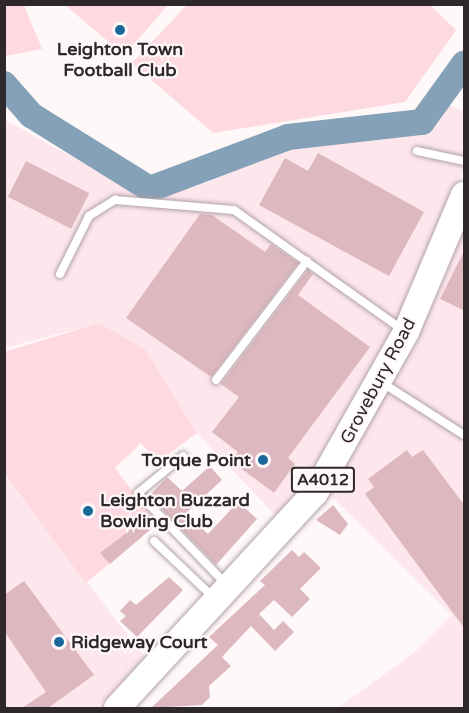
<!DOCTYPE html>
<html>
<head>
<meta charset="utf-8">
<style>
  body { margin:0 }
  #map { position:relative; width:469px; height:713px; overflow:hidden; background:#fff8f9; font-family:"Varela Round",sans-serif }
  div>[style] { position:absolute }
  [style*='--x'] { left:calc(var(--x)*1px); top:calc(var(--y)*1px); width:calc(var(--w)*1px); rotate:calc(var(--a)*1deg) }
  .built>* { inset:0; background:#fde7ec }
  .green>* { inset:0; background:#ffd9e1 }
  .river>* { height:26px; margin:-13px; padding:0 13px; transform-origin:13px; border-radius:13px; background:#84a1b7 }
  .building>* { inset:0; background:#deb8c1; transform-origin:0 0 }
  .roads { filter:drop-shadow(0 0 2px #b2a2a5) drop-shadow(0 0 2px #b2a2a5) }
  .service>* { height:8px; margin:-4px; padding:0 4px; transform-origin:4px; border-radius:4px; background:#fff }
  .primary>* { height:26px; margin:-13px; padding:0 13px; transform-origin:13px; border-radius:13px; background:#fff }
  .dots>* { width:16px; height:16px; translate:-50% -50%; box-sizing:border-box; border:3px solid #fff8f9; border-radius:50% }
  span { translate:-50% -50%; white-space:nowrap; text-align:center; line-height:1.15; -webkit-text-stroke:4.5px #fff8f9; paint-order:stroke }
  .shield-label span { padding:2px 4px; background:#fff8f9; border:2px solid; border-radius:4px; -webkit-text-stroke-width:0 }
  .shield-label { font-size:16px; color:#2f282a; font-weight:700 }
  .poi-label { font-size:18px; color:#2f282a; font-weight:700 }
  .right { translate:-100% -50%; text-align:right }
  .left { translate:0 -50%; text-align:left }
  .street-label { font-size:18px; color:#2f282a }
  .frame { position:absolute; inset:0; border:6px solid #2f282a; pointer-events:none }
</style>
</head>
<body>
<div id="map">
  <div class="built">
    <i style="clip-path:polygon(449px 105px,464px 112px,464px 168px,403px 322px,351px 422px,281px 521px,197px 433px,145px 349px,99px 323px,5px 348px,5px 120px,120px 183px,150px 191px,181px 191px,208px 182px,264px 144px,294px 139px,364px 142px,398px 135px)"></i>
    <i style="clip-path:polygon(464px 201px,464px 708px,338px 708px,416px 651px,452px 615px,327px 492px)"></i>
    <i style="clip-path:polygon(4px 475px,145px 657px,97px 708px,5px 708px)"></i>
  </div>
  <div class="green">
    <i style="clip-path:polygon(5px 4px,24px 5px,42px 49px,5px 56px)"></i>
    <i style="clip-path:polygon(65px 5px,168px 5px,124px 55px)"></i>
    <i style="clip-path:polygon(187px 5px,430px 5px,456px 30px,405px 102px,213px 133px,132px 63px)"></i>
    <i style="clip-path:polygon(99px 323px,145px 349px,197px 433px,158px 462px,141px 443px,115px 468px,157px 524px,86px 583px,5px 475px,4px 352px)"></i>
  </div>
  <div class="river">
    <i style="--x:4;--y:84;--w:41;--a:48.9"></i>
    <i style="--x:31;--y:115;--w:140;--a:31.9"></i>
    <i style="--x:150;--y:189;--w:147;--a:-20.6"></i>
    <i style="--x:288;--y:137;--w:135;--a:-6.4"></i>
    <i style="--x:422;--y:122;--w:72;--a:-54.1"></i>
  </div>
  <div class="building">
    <i style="clip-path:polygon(318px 153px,424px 212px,389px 276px,259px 205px,285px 158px,308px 171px)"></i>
    <i style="left:26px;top:161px;width:71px;height:40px;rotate:27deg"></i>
    <i style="clip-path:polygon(200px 214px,212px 215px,265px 252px,271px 244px,298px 263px,211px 377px,126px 318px)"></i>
    <i style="clip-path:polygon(465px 249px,465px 311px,440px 299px)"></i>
    <i style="clip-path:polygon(308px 270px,313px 274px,298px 295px,370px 347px,288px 458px,295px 464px,274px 493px,231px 461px,238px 452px,212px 432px,239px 397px,221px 384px)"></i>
    <i style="clip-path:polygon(407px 450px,412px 457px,423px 450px,465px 506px,465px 629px,365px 494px,374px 487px,368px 479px)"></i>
    <i style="clip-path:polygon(210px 466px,222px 480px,186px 513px,208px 534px,238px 502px,257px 519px,216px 565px,149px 496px,167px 477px,182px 491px)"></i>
    <i style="clip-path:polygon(333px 505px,348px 524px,340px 535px,316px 520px)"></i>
    <i style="clip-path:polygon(150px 515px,158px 523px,110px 564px,100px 553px)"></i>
    <i style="clip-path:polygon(292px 550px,299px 557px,304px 552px,321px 568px,300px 589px,310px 599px,292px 617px,274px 600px,259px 614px,274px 630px,283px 621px,294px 632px,275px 651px,251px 626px,222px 657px,231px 666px,209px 686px,210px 697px,202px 705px,151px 708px,218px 645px,209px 637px,265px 585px,260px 581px)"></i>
    <i style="clip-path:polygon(169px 577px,183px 590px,137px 637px,120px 621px,126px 616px,120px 611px,130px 600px,136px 605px)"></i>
    <i style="clip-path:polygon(24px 581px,94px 675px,48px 708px,22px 708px,46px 692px,4px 631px,4px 595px)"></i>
  </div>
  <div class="roads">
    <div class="service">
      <i style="--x:417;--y:151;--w:48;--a:12"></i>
      <i style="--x:60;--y:274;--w:65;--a:-63.4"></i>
      <i style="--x:89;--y:216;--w:31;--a:-32"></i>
      <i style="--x:115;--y:200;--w:119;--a:4.8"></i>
      <i style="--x:234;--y:210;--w:207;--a:35.4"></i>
      <i style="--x:216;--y:380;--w:150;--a:-52.6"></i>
      <i style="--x:381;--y:382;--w:98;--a:32.6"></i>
      <i style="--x:183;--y:456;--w:58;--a:140.6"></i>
      <i style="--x:138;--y:493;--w:127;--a:46"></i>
      <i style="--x:154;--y:541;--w:83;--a:43.5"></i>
    </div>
    <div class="primary">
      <i style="--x:117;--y:708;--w:292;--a:-47.4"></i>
      <i style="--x:315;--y:493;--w:185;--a:-60.5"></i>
      <i style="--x:406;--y:332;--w:149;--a:-67.1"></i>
    </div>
  </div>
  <div class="dots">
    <i style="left:120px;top:30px;background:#18699a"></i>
    <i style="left:263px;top:460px;background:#18699a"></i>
    <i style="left:88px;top:511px;background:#18699a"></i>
    <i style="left:59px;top:642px;background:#18699a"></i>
  </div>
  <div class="shield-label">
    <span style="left:323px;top:480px">A4012</span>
  </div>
  <div class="poi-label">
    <span style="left:120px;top:60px">Leighton Town<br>Football Club</span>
    <span class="right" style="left:251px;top:460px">Torque Point</span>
    <span class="left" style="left:100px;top:511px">Leighton Buzzard<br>Bowling Club</span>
    <span class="left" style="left:71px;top:642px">Ridgeway Court</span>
  </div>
  <div class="street-label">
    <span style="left:378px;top:381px;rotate:-62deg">Grovebury Road</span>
  </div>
  <div class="frame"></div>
</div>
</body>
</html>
